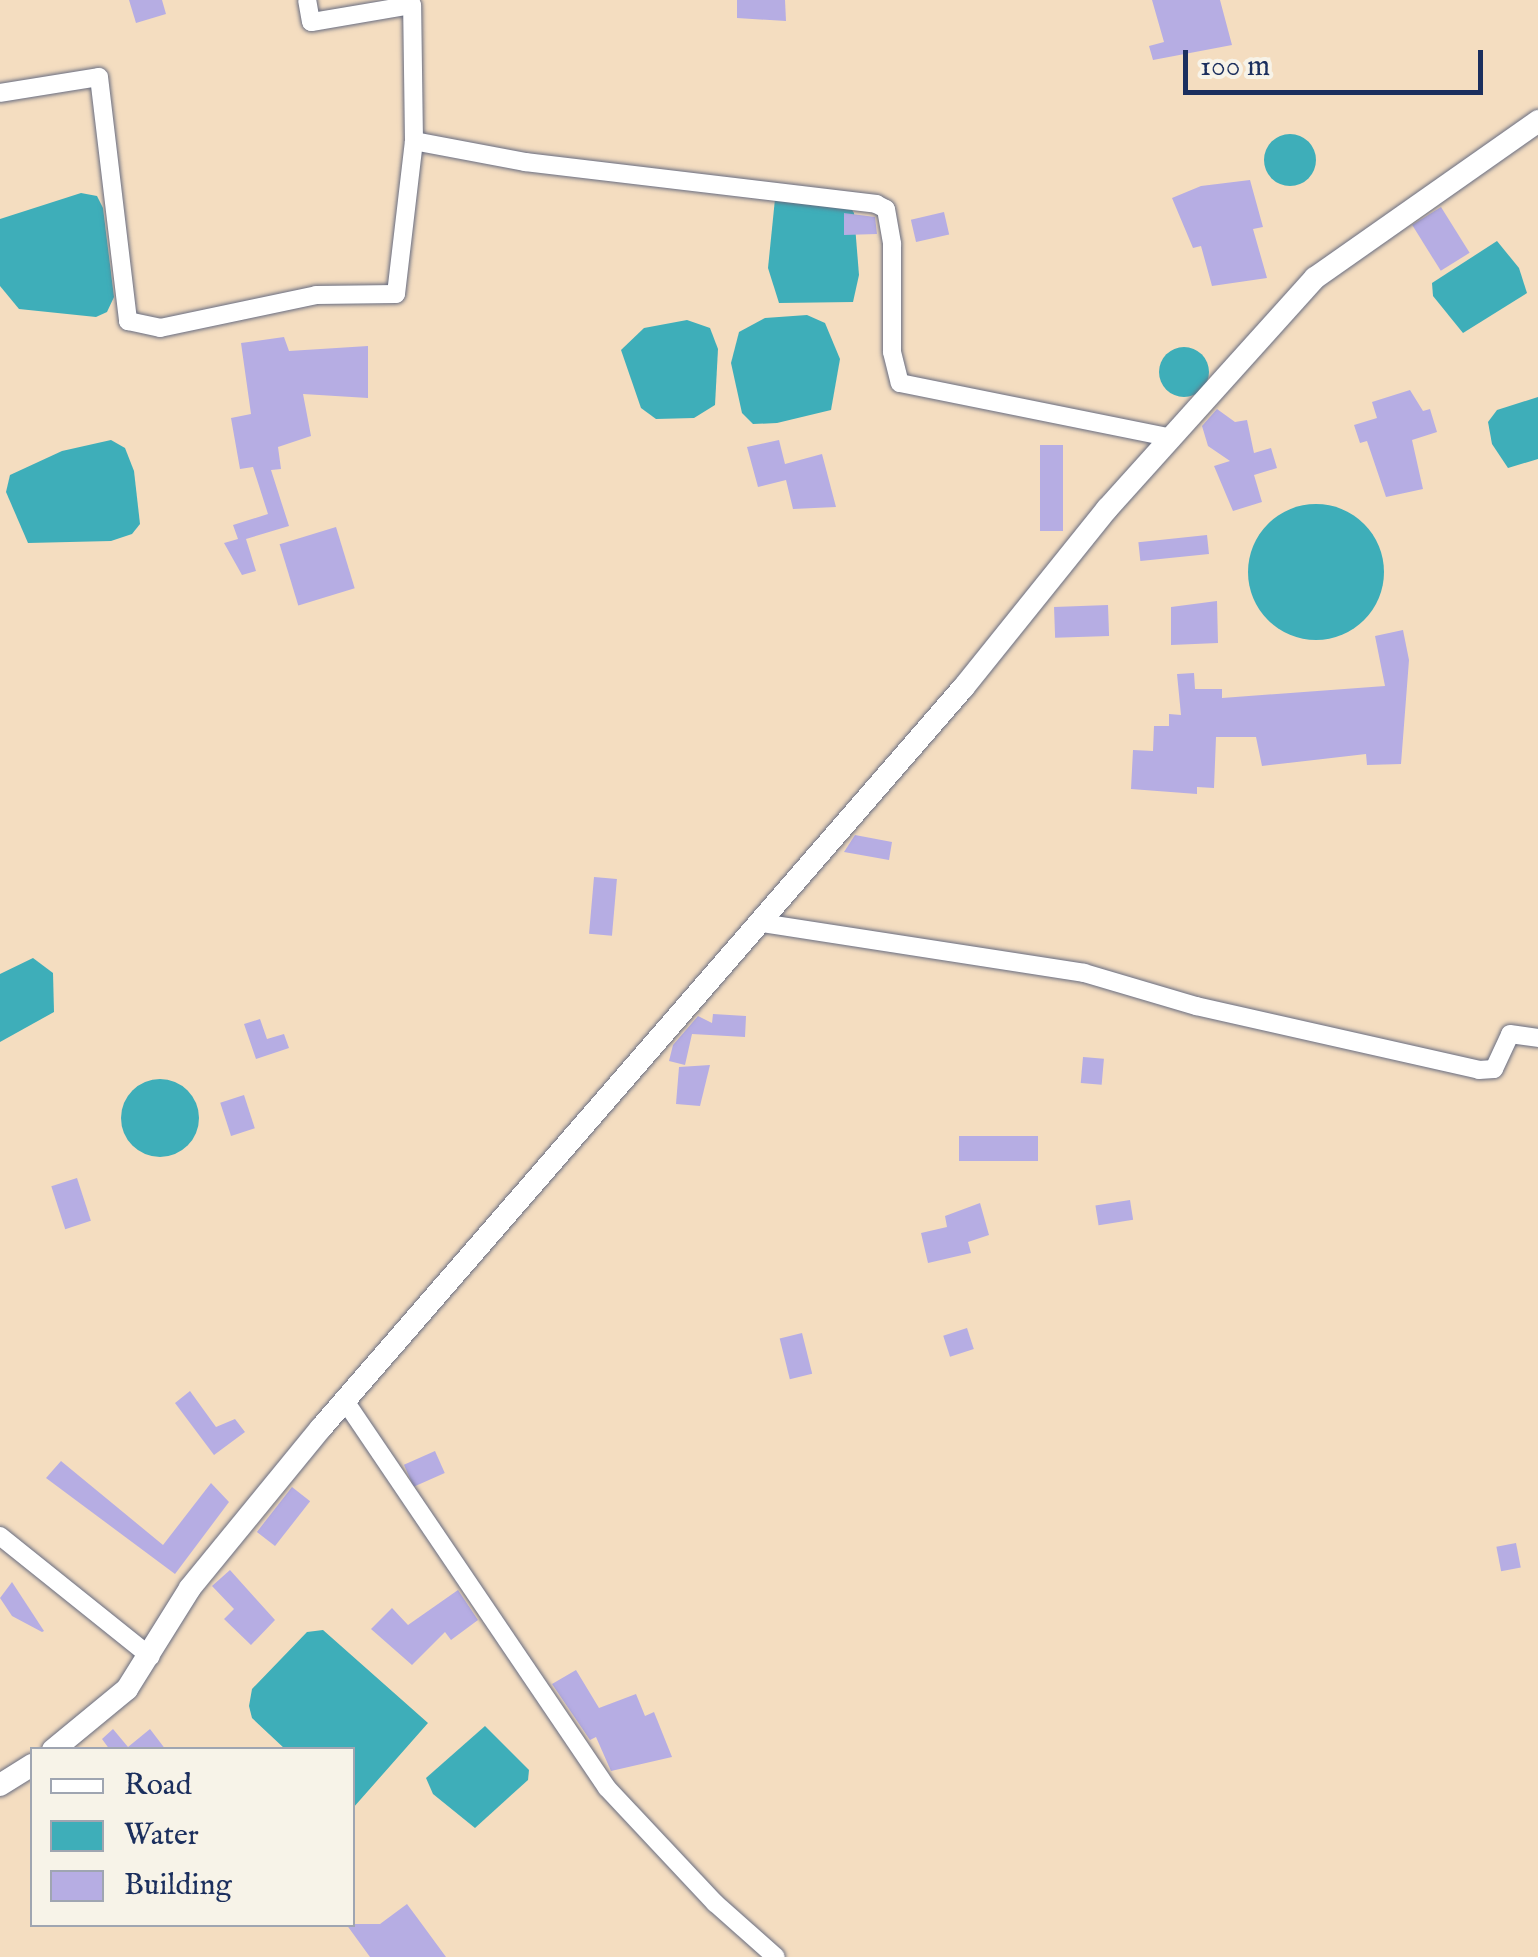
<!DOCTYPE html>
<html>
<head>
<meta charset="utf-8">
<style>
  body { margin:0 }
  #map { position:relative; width:1538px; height:1957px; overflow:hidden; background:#f4ddc0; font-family:"IM FELL English",serif }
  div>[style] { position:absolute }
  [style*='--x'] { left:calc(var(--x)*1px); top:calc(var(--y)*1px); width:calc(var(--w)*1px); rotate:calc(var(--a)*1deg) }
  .water>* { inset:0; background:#3eaeb9 }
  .round { border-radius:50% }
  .building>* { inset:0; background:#b6ade3; transform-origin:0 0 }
  .roads { filter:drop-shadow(0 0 2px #676c80) drop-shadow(0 0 2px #676c80) }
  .minor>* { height:18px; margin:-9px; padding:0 9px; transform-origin:9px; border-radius:9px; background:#fff }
  .tertiary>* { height:22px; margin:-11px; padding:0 11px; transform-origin:11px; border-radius:11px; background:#fff }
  span { translate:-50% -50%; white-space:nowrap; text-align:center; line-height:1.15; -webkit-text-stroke:10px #f7f3e8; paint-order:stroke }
  .legend { position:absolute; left:30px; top:1747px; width:325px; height:180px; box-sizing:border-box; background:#f7f3e8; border:2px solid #9fa5b1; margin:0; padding:12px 18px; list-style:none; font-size:30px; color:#1b2f5e }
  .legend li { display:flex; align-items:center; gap:20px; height:50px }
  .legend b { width:50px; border:2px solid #9fa5b1 }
  .scale { position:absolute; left:1183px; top:50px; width:300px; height:45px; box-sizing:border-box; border:5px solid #1b2f5e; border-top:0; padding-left:12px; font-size:30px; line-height:35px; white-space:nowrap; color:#1b2f5e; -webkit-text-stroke:8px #f7f3e8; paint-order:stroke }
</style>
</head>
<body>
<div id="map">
  <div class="water">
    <i class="round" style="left:1264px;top:134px;width:52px;height:52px"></i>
    <i style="clip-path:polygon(81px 193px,97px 196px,103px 208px,114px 297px,107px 312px,96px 317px,19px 309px,0 286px,0 219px)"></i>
    <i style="clip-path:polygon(775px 199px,850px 207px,854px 213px,859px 275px,853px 302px,779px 303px,768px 268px)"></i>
    <i style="clip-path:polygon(1497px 241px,1519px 268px,1527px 293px,1463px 333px,1433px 296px,1432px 283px)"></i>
    <i style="clip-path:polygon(765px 318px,807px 315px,825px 323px,840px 359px,831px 410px,777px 423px,753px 424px,742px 413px,731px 363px,739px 332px)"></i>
    <i style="clip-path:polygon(687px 320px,710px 328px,718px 349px,715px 405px,694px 418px,656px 419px,641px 408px,621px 350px,644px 328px)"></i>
    <i class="round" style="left:1159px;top:347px;width:50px;height:50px"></i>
    <i style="clip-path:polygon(1538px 397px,1538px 459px,1508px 468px,1492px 444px,1488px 422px,1497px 410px)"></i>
    <i style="clip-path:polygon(111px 440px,125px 448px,134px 471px,140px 524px,132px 534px,111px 541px,28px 543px,6px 492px,10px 475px,62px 451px)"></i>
    <i class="round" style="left:1248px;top:504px;width:136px;height:136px"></i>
    <i style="clip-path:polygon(33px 958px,53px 973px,54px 1012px,0 1042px,0 974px)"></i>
    <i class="round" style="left:121px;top:1079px;width:78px;height:78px"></i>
    <i style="clip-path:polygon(323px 1630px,428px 1723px,353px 1808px,352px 1750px,285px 1749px,252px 1718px,249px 1706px,252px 1689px,307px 1632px)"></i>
    <i style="clip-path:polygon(485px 1726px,529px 1770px,528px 1780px,475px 1828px,433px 1794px,426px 1778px)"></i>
  </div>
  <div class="building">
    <i style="clip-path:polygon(129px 0,162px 0,166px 14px,136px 23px)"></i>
    <i style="clip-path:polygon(737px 0,785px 0,786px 21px,737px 18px)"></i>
    <i style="clip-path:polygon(1152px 0,1220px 0,1232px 45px,1153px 60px,1149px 46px,1164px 42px)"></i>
    <i style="clip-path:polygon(1250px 180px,1263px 227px,1253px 229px,1267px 278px,1212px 286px,1201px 246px,1193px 248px,1172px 198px,1201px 186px)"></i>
    <i style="left:1441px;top:207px;width:54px;height:34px;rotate:58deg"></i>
    <i style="left:944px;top:212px;width:23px;height:34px;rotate:77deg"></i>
    <i style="clip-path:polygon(844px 213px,875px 217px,877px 234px,844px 235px)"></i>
    <i style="clip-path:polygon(284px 337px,289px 351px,368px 346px,368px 398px,303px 394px,311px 436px,278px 447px,281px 469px,271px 470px,289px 526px,246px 539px,256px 571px,242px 575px,224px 543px,238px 539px,233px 525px,268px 514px,253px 467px,240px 469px,231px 418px,251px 414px,241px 343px)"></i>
    <i style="clip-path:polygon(1410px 390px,1423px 411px,1430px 409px,1437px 432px,1412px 440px,1423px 489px,1386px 497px,1367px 441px,1360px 443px,1354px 425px,1377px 418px,1372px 402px)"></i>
    <i style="clip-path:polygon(1217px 409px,1235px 422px,1247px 420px,1254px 453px,1271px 448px,1277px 468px,1254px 475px,1262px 502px,1233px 511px,1214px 466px,1230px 461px,1208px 446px,1202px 426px)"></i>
    <i style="clip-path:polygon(779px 440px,785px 464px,822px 454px,836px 507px,793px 509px,786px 480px,758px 487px,747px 447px)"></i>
    <i style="left:1040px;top:445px;width:23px;height:86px"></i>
    <i style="left:336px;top:527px;width:64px;height:59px;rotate:73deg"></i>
    <i style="left:1207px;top:535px;width:19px;height:69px;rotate:84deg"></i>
    <i style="clip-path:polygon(1217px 601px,1218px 643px,1171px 645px,1171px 607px)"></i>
    <i style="left:1108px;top:605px;width:31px;height:54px;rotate:88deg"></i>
    <i style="clip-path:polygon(1403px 630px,1409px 660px,1401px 764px,1367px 765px,1366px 754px,1262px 766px,1256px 737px,1216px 737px,1214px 788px,1197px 787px,1197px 794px,1131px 789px,1133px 750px,1153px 751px,1154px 726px,1169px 726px,1169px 714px,1181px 715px,1177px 674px,1194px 673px,1195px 689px,1222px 689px,1222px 698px,1385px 686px,1375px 636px)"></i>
    <i style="clip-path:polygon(855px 835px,892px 842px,889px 860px,844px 852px)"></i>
    <i style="left:594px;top:877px;width:23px;height:57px;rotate:5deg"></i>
    <i style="clip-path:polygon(713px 1014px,746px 1016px,745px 1037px,692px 1034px,685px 1065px,669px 1061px,673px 1045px,698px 1016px,712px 1023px)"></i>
    <i style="clip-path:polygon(260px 1019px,267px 1039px,284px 1034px,289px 1048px,256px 1059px,244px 1024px)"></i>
    <i style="left:1083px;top:1057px;width:21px;height:26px;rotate:5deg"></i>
    <i style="clip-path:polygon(710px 1065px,700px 1106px,676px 1104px,679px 1067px)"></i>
    <i style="left:244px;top:1095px;width:35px;height:25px;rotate:72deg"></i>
    <i style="left:959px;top:1136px;width:79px;height:25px"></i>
    <i style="left:77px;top:1178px;width:45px;height:27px;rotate:72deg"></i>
    <i style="left:1130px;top:1200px;width:20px;height:35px;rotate:81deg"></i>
    <i style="clip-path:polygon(980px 1203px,989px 1235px,968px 1242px,971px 1253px,928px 1263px,921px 1233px,947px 1227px,945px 1216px)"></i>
    <i style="left:967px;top:1328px;width:22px;height:25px;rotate:72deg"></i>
    <i style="left:802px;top:1333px;width:42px;height:23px;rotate:76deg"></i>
    <i style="clip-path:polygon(190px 1391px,216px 1427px,235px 1419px,245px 1432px,214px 1455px,175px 1403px)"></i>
    <i style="left:435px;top:1451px;width:24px;height:34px;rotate:66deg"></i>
    <i style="clip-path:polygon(61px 1461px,163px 1545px,211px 1483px,229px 1502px,175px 1574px,46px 1478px)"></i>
    <i style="left:292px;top:1487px;width:23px;height:57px;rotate:38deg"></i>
    <i style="left:1516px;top:1543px;width:25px;height:20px;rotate:79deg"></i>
    <i style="clip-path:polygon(230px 1570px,275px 1620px,251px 1645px,224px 1619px,234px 1609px,212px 1586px)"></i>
    <i style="clip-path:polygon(12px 1582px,44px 1631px,42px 1632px,12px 1616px,0 1598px)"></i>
    <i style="clip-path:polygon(458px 1590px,478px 1620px,451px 1640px,445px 1632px,412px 1665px,371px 1629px,392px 1608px,408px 1625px)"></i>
    <i style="clip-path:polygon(576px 1670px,599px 1708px,636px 1694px,645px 1716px,654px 1712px,672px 1757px,611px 1771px,596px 1737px,590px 1740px,552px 1684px)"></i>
    <i style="clip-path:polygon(113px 1729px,128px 1747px,150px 1729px,166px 1750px,110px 1750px,102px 1739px)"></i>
    <i style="clip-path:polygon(407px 1904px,424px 1927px,446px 1957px,370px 1957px,346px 1924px,380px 1924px)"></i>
  </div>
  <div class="roads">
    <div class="minor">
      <i style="--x:0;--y:93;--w:100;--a:-9.2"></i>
      <i style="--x:99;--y:77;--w:246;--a:83.2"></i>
      <i style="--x:128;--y:321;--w:33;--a:12"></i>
      <i style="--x:160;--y:328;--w:159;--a:-11.9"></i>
      <i style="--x:316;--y:295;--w:80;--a:-0.7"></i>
      <i style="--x:396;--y:294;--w:154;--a:-83.3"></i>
      <i style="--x:414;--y:141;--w:136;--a:-90.8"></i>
      <i style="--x:412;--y:5;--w:102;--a:170.4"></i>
      <i style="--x:311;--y:22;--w:22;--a:-100"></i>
      <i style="--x:414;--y:141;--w:113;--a:10.7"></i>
      <i style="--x:525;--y:162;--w:354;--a:6.8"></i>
      <i style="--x:876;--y:204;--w:11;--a:27"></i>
      <i style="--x:886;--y:209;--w:36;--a:80"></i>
      <i style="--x:892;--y:244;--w:108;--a:90"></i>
      <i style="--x:892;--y:352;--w:32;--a:76"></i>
      <i style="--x:900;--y:383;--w:278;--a:11.4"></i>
      <i style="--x:762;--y:923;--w:326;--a:8.8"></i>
      <i style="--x:1084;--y:973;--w:117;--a:16.4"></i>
      <i style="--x:1196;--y:1006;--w:290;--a:12.7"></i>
      <i style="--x:1479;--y:1070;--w:15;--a:-4"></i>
      <i style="--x:1494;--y:1069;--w:38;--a:-65"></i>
      <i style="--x:1510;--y:1034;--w:28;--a:8"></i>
      <i style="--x:345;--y:1401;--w:467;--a:55.9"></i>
      <i style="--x:607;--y:1788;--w:158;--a:46.8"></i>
      <i style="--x:715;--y:1903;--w:81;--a:41.5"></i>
      <i style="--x:0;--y:1536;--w:193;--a:38.7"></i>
    </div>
    <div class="tertiary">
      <i style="--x:53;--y:1750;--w:96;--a:-39.5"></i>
      <i style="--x:127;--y:1689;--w:119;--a:-58"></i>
      <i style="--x:190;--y:1588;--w:207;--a:-50.7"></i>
      <i style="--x:321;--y:1428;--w:980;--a:-49.06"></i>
      <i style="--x:963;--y:688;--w:230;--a:-51.2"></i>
      <i style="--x:1107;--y:509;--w:311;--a:-48"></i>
      <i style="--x:1315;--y:278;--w:273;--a:-35.1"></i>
      <i style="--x:0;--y:1785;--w:38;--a:-32"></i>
    </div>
  </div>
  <ul class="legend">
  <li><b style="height:12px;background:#fff"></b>Road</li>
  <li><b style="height:28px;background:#3eaeb9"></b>Water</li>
  <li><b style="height:28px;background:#b6ade3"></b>Building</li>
  </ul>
  <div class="scale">100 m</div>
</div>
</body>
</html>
